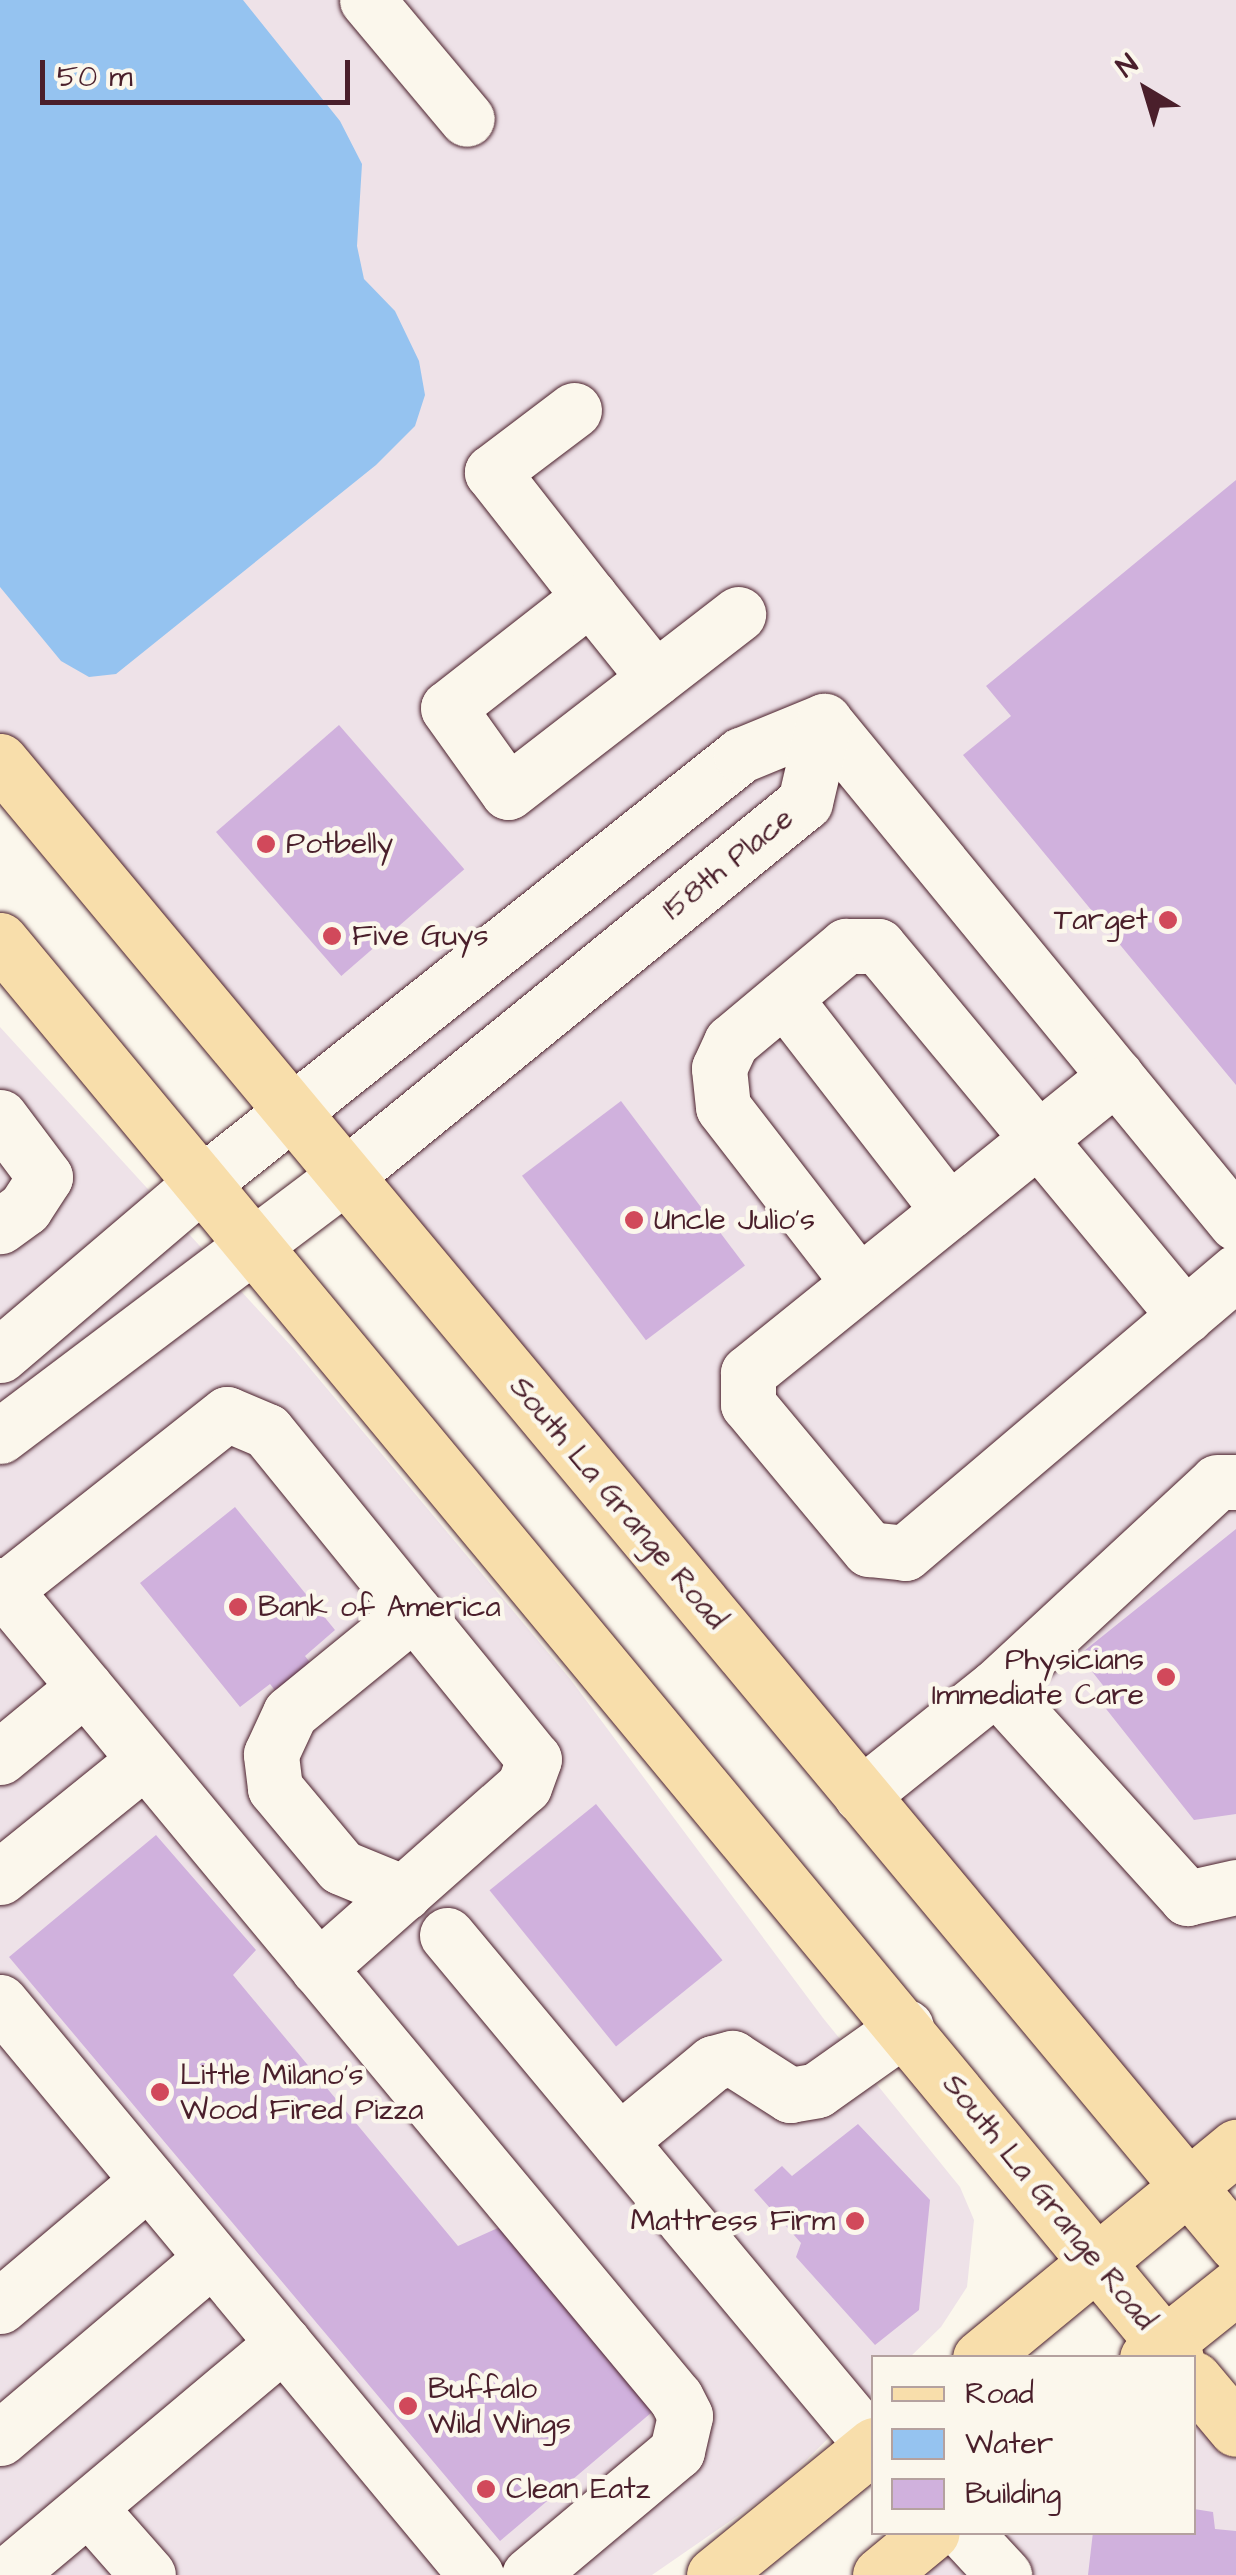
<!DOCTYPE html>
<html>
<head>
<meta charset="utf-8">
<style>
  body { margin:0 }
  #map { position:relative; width:1236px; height:2575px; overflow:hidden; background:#fbf7ec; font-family:"Architects Daughter",sans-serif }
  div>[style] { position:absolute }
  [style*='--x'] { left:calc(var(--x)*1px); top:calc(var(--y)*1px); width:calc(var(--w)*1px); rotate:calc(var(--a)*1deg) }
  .built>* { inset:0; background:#eee2e8 }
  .water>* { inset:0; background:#95c3f0 }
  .building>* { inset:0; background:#d0b1dd; transform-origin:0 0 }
  .roads { filter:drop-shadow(0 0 2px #4a1f2b) drop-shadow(0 0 2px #4a1f2b) }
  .minor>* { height:55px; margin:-27.5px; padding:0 27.5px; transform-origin:27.5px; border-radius:27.5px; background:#fbf7ec }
  .major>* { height:55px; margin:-27.5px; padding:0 27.5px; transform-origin:27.5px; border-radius:27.5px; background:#f8deab }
  .highway>* { height:55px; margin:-27.5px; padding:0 27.5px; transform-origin:27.5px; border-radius:27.5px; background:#f8deab }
  .dots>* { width:28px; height:28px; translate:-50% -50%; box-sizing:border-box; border:5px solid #fbf7ec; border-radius:50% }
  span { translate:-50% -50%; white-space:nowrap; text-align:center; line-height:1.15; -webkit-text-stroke:9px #fbf7ec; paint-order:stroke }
  .poi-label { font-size:30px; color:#4a1f2b }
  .left { translate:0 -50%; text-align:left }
  .right { translate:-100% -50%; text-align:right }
  .street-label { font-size:30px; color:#4a1f2b }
  .legend { position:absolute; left:871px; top:2355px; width:325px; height:180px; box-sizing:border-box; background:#fbf7ec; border:2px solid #b4a19f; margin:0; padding:12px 18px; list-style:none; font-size:30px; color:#4a1f2b }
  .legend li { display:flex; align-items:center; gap:20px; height:50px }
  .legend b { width:50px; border:2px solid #b4a19f }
  .north { position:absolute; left:1096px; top:40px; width:100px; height:100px; -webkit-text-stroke:8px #fbf7ec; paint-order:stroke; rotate:322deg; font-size:28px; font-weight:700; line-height:40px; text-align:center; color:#4a1f2b }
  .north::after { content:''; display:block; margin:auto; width:35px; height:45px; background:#4a1f2b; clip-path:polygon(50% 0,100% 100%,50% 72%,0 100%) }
  .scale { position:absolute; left:40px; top:60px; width:310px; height:45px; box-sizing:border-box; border:5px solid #4a1f2b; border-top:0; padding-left:12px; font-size:30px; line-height:35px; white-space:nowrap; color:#4a1f2b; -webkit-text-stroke:8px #fbf7ec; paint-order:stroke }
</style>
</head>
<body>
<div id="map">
  <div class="built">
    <i style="clip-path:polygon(0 0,1236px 0,1236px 2128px,1186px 2169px,0 746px)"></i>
    <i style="clip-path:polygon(0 1027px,293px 1348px,571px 1680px,823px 2018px,960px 2187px,974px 2220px,967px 2287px,941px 2327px,910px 2357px,874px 2358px,873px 2394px,778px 2488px,652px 2575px,0 2575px)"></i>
    <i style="clip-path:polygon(1194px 2398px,1236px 2448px,1236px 2575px,896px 2575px,949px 2533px,1194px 2532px)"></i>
  </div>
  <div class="water">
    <i style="clip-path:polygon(0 0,243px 0,340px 121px,362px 164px,357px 246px,364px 279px,395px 311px,419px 361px,425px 395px,415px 426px,376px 465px,116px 674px,89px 677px,61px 661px,0 587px)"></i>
  </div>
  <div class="building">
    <i style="clip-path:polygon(1236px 480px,1236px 1085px,963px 755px,1011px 716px,986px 686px)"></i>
    <i style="left:339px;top:725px;width:191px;height:163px;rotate:49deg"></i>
    <i style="left:621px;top:1101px;width:206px;height:124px;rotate:53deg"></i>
    <i style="clip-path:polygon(235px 1507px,335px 1630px,305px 1656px,342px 1703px,307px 1731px,270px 1684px,240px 1707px,140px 1583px)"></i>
    <i style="clip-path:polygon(1236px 1529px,1236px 1814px,1194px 1820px,1103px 1705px,1113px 1698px,1079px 1655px)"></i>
    <i style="left:596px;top:1804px;width:201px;height:137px;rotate:51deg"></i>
    <i style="clip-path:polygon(156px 1835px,256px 1950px,233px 1975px,458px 2246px,500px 2227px,658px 2407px,500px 2541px,9px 1957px)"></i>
    <i style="clip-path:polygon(858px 2124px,930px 2200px,919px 2310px,875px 2345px,796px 2257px,801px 2243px,754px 2190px,782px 2166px,792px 2176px)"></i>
    <i style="clip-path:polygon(1194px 2509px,1213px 2512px,1215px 2529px,1236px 2531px,1236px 2575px,1088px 2575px,1093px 2532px,1194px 2532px)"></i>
  </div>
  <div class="roads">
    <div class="minor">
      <i style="--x:367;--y:0;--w:155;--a:50"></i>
      <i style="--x:574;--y:410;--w:103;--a:142.9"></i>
      <i style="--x:492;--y:472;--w:159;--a:51.9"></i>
      <i style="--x:590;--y:597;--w:180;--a:142"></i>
      <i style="--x:448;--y:708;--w:103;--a:54.5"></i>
      <i style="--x:508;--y:792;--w:291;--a:-37.7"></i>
      <i style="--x:590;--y:597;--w:104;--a:51.3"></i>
      <i style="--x:824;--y:721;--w:649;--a:50.62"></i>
      <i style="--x:784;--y:998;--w:269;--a:52.2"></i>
      <i style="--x:1116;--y:1076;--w:473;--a:141.1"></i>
      <i style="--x:748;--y:1373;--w:31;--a:90"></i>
      <i style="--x:748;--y:1404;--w:189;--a:50.2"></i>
      <i style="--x:869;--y:1549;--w:36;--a:6"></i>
      <i style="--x:905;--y:1553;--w:434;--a:-40.3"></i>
      <i style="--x:0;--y:1117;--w:75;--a:53.1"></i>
      <i style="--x:45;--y:1177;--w:37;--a:123"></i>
      <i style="--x:25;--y:1208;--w:31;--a:144"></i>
      <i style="--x:859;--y:1283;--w:222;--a:-127.7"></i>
      <i style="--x:723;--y:1107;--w:39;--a:-96"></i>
      <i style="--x:719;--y:1068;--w:29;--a:-65"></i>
      <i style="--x:731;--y:1042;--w:150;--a:-39.9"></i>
      <i style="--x:846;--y:946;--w:32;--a:0"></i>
      <i style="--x:878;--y:946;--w:481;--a:50.3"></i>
      <i style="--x:0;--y:1355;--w:264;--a:-40.4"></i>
      <i style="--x:201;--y:1184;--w:690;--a:-38.47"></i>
      <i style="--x:741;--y:755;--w:90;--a:-22.3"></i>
      <i style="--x:0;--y:1436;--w:433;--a:-37"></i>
      <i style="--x:346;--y:1175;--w:591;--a:-39.1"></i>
      <i style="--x:805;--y:802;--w:83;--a:-76.8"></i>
      <i style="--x:0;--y:1585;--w:1057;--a:50.26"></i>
      <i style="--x:676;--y:2398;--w:20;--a:63"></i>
      <i style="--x:685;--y:2416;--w:36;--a:103"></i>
      <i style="--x:677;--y:2451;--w:193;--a:140"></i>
      <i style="--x:4;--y:1590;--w:284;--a:-38.3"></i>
      <i style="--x:227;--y:1414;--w:43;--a:23"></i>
      <i style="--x:267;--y:1431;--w:423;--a:50.9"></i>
      <i style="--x:534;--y:1759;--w:29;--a:110"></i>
      <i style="--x:524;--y:1786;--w:275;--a:138.5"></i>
      <i style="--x:996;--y:1687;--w:285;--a:47.8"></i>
      <i style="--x:1187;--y:1898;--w:50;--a:-12.7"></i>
      <i style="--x:0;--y:1757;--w:110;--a:-39.5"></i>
      <i style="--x:861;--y:1795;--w:173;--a:-38.7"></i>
      <i style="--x:996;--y:1687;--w:301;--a:-42.8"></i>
      <i style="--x:1217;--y:1482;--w:19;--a:0"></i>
      <i style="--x:0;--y:1877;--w:186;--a:-38.9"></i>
      <i style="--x:404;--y:1893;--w:68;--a:-157.6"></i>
      <i style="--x:341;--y:1867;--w:103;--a:-129.9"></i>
      <i style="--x:275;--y:1788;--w:34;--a:-97"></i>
      <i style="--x:271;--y:1754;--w:45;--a:-65.1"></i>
      <i style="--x:290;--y:1713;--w:160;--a:-39.2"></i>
      <i style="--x:447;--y:1935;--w:665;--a:50.18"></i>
      <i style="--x:0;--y:2002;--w:745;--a:50.28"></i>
      <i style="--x:619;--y:2141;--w:122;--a:-39.7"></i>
      <i style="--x:713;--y:2063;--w:20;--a:-15"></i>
      <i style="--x:732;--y:2058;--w:69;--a:32.5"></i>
      <i style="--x:790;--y:2095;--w:27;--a:-10"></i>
      <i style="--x:817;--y:2090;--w:109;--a:-35.3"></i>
      <i style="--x:0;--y:2306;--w:194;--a:-40.2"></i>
      <i style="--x:0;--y:2438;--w:278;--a:-40.3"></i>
      <i style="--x:89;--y:2508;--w:89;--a:48.6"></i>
      <i style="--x:964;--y:2532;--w:59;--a:47.1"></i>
      <i style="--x:7;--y:2575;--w:361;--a:-40"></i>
    </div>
    <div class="major">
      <i style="--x:980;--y:2358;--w:332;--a:-39.5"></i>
      <i style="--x:1147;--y:2358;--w:114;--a:-38.6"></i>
      <i style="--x:714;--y:2575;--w:206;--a:-39.1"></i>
      <i style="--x:880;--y:2575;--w:67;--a:-39.6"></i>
    </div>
    <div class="highway">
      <i style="--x:0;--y:761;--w:1931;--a:50.19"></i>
      <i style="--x:0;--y:940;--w:1842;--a:50.33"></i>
      <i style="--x:1194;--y:2379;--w:65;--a:50"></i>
    </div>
  </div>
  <div class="dots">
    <i style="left:266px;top:844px;background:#d1495b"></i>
    <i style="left:1168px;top:920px;background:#d1495b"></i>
    <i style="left:332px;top:936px;background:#d1495b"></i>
    <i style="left:634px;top:1220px;background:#d1495b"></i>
    <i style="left:238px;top:1607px;background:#d1495b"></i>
    <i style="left:1166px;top:1677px;background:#d1495b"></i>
    <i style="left:160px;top:2092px;background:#d1495b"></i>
    <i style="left:855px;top:2221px;background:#d1495b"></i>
    <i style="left:408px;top:2406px;background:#d1495b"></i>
    <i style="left:486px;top:2489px;background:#d1495b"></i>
  </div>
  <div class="poi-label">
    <span class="left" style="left:286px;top:844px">Potbelly</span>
    <span class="right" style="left:1148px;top:920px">Target</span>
    <span class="left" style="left:352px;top:936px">Five Guys</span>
    <span class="left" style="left:654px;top:1220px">Uncle Julio's</span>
    <span class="left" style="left:258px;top:1607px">Bank of America</span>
    <span class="right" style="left:1144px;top:1677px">Physicians<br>Immediate Care</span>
    <span class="left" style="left:180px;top:2092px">Little Milano's<br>Wood Fired Pizza</span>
    <span class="right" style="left:835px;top:2221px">Mattress Firm</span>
    <span class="left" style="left:428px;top:2406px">Buffalo<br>Wild Wings</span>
    <span class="left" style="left:506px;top:2489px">Clean Eatz</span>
  </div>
  <div class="street-label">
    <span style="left:728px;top:864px;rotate:-39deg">158th Place</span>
    <span style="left:618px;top:1503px;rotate:50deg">South La Grange Road</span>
    <span style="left:1049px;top:2202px;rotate:51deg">South La Grange Road</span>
  </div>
  <ul class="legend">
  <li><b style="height:12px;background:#f8deab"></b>Road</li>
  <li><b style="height:28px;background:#95c3f0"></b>Water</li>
  <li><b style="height:28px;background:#d0b1dd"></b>Building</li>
  </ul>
  <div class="north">N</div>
  <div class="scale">50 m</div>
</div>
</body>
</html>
